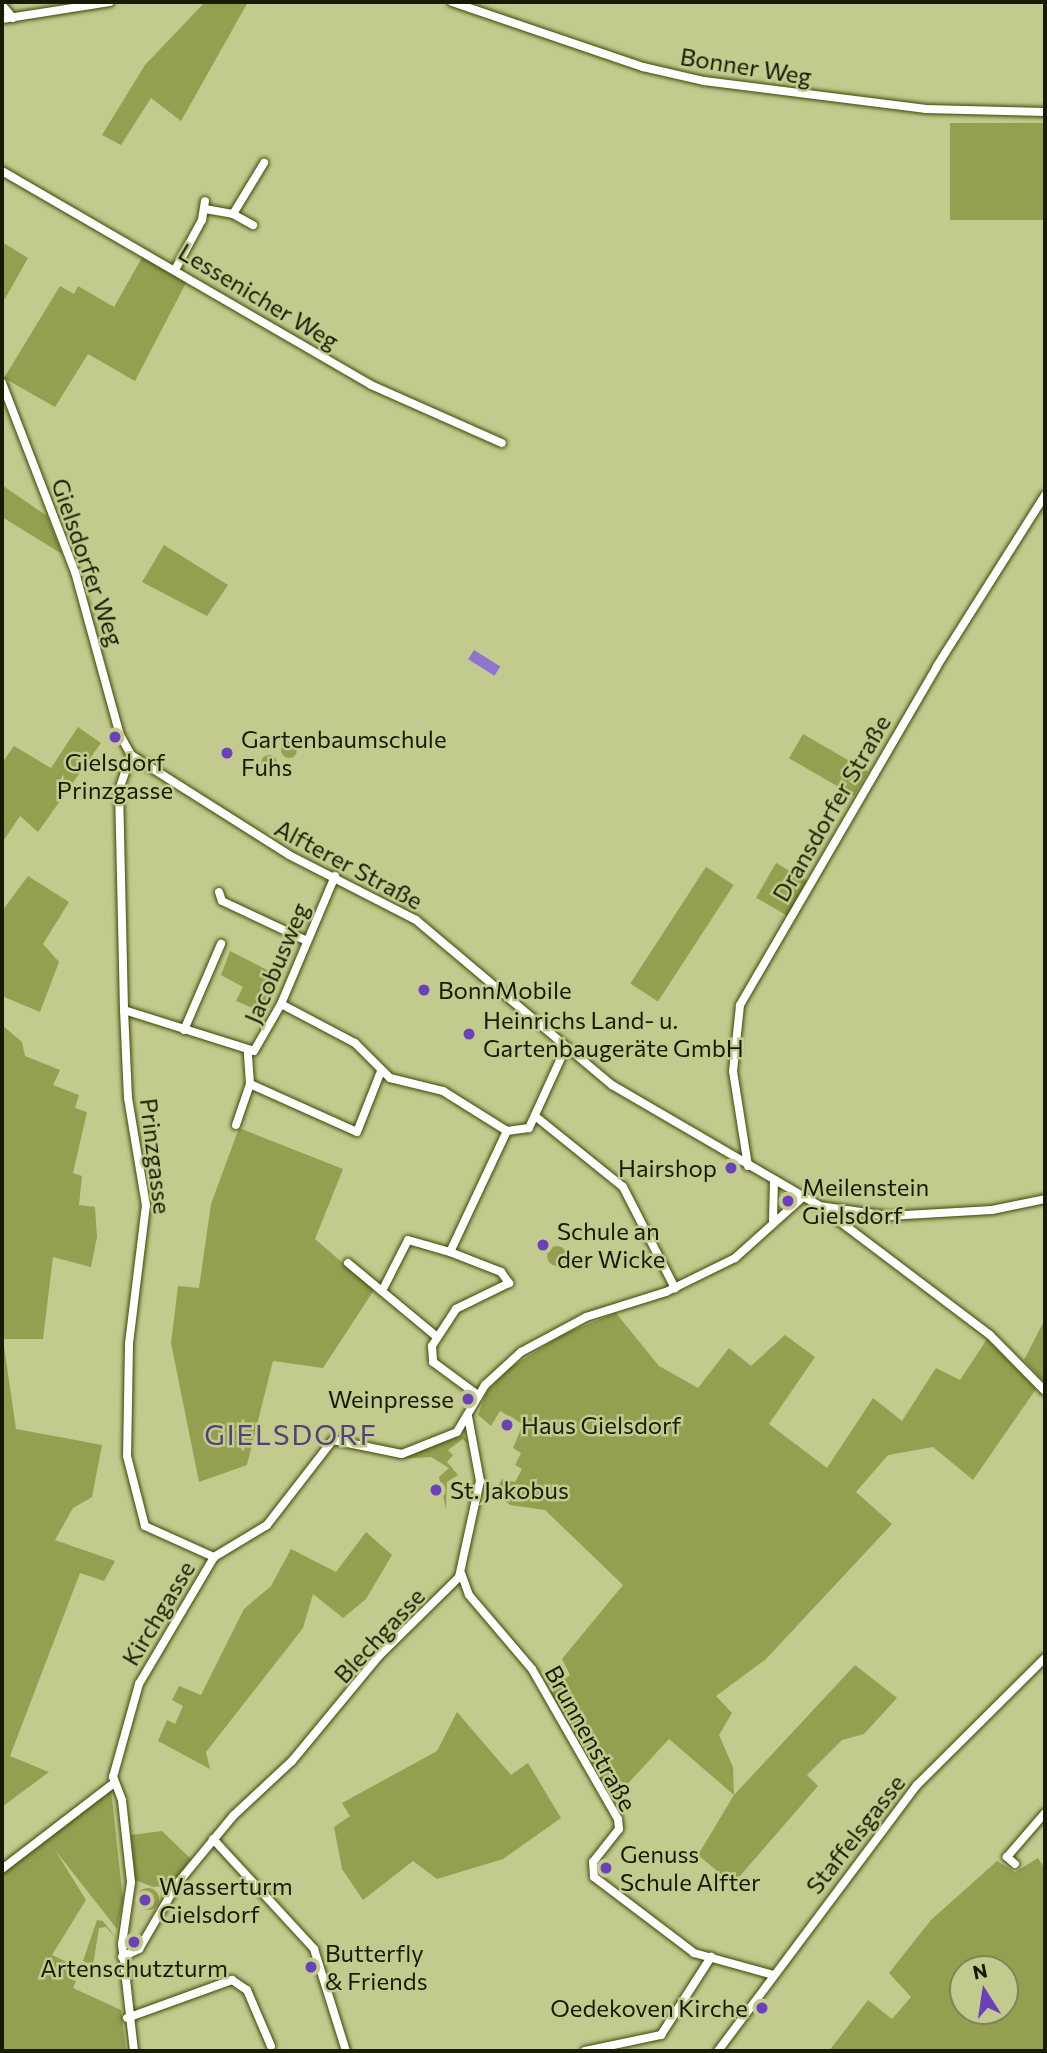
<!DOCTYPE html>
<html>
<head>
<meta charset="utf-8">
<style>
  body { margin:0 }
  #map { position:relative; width:1047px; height:2053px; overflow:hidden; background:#c2cb8d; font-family:Commissioner,sans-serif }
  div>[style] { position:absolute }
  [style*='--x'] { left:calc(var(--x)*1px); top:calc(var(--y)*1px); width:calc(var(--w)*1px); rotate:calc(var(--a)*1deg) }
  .green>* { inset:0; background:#949f50; transform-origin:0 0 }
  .round { border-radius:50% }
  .water>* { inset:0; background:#8f74d0; transform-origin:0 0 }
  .roads { filter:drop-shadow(0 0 2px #3f4604) drop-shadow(0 0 2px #3f4604) }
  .minor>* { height:8px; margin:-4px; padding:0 4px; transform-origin:4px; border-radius:4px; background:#fff }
  .dots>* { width:19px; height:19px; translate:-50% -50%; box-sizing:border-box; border:4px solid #c2cb8d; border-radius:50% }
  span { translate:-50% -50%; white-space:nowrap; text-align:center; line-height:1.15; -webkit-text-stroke:5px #c2cb8d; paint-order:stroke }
  .street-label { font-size:24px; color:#181b03 }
  .poi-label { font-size:24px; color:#181b03 }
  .left { translate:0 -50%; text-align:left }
  .right { translate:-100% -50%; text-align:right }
  .quarter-label { font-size:28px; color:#52407d; letter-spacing:2px }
  .frame { position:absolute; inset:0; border:4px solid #181b03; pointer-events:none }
  .north { position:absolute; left:949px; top:1955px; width:70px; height:70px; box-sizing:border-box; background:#c2cb8d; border:2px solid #7e8556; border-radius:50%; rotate:348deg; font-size:19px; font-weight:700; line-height:28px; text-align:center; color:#181b03 }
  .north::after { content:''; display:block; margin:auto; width:24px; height:32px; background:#6b40b8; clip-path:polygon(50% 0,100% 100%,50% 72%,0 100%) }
</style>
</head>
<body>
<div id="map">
  <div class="green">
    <i style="clip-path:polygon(205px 2px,248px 2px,181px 121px,151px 98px,121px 145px,102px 135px,145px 65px)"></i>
    <i style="left:1045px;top:123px;width:97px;height:95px;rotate:90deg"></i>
    <i style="clip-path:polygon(2px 242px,28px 258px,2px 304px)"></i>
    <i style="clip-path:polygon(144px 254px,187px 281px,135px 381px,88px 354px,55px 407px,4px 378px,60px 286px,74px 294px,78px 286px,114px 307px)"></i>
    <i style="clip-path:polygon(2px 485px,47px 516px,62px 554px,2px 517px)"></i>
    <i style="clip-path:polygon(164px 545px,228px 585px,207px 616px,142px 582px)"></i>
    <i style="clip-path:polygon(78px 727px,101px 743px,38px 832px,20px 816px,2px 843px,2px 763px,14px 746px,51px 768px)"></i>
    <i style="left:803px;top:734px;width:75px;height:28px;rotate:30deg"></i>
    <i class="round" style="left:281px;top:742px;width:16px;height:16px"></i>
    <i class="round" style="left:261px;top:755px;width:16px;height:16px"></i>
    <i style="left:776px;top:863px;width:36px;height:40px;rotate:30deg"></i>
    <i style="left:706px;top:867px;width:33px;height:139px;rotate:33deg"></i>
    <i style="clip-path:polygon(28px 876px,69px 902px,43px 944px,59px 962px,40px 1012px,2px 996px,2px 911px)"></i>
    <i style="clip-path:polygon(230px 951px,281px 977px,264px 1013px,236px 1001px,243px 987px,221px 975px)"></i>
    <i style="clip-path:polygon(2px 1025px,22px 1042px,25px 1056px,60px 1070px,53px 1085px,79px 1095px,75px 1108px,87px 1112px,73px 1173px,82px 1176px,79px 1205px,95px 1207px,97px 1237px,91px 1267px,53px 1257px,43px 1339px,3px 1339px,16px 1429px,102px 1445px,92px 1497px,73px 1508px,55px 1540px,115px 1561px,104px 1581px,80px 1573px,10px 1756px,49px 1772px,2px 1807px)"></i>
    <i style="clip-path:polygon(239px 1128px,343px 1169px,315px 1239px,374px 1290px,323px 1368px,273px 1361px,247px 1465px,199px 1482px,171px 1343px,178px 1286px,199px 1288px,211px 1204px)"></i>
    <i class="round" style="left:547px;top:1246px;width:20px;height:20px"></i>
    <i style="clip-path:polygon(616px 1313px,659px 1366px,698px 1388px,729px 1348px,751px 1366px,785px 1335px,815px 1357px,769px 1424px,827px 1468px,873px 1398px,902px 1421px,936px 1368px,960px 1380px,987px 1339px,1036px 1389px,973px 1480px,933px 1447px,888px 1455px,856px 1492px,892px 1524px,766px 1659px,716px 1696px,732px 1713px,719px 1735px,733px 1767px,734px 1795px,855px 1665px,897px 1698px,864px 1734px,842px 1740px,807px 1775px,818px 1786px,733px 1884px,698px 1855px,734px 1795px,669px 1739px,610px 1803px,549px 1691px,570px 1675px,562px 1659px,623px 1585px,545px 1510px,510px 1505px,495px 1492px,502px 1479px,515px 1482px,522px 1469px,515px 1465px,521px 1453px,513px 1448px,523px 1424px,500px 1411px,491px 1426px,478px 1415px,486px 1393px,508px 1369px,564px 1334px)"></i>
    <i style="clip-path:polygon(1045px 1319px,1045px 1383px,1024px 1360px)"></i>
    <i style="clip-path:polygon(463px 1435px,470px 1445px,463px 1439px,448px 1450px,453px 1455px,447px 1462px,458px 1475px,447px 1482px,446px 1509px,439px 1477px,449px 1468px,431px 1457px,398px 1459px)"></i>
    <i style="clip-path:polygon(366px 1532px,392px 1555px,366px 1599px,343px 1618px,313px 1594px,303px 1628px,206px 1752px,210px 1769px,158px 1741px,167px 1720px,175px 1724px,183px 1706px,172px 1700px,179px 1686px,201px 1695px,244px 1609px,271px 1586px,291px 1549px,336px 1572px)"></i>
    <i style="clip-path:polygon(457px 1712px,511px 1775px,528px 1763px,561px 1818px,503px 1859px,437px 1879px,413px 1861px,363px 1900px,342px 1869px,334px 1827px,350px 1816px,342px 1803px,437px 1751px)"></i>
    <i style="clip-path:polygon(111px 1789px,123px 1900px,117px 1929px,55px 1850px,86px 1900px,52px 1955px,75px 1966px,68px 1978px,76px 1981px,73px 1988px,121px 2010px,126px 2051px,2px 2051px,2px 1872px)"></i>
    <i style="clip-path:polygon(162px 1831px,191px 1859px,171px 1885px,153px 1887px,135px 1880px,131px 1835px)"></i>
    <i style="clip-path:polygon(evenodd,1038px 1858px,1045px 1869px,1045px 2051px,829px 2051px,868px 2000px,892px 2019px,911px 1997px,889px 1973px,931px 1920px,997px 1861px,1015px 1872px,1038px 1858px,963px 1969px,1005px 1969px,1005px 2011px,963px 2011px,963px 1969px)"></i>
    <i class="round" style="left:137px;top:1888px;width:22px;height:22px"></i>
    <i style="clip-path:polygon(97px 1920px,103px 1921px,117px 1939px,106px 1927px,99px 1928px,93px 1965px,83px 1961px)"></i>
  </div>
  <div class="water">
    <i style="left:474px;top:650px;width:31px;height:11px;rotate:32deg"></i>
  </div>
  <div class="roads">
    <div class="minor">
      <i style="--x:452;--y:2;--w:202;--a:18.8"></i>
      <i style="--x:643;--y:67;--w:63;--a:12.9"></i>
      <i style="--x:704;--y:81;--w:224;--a:7.2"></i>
      <i style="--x:926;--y:109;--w:119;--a:1.4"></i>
      <i style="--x:2;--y:5;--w:17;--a:50"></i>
      <i style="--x:2;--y:19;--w:109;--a:-8.9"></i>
      <i style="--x:2;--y:171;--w:427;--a:30.1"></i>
      <i style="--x:371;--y:385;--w:143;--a:23.9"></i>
      <i style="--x:205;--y:209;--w:28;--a:10"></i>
      <i style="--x:233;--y:214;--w:60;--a:-58.7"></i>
      <i style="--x:233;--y:214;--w:23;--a:29"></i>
      <i style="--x:176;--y:268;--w:55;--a:-61.6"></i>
      <i style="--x:202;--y:220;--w:19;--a:-81"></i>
      <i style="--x:2;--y:383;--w:203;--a:68.9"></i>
      <i style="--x:75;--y:572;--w:169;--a:74.6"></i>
      <i style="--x:120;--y:735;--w:23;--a:61"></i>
      <i style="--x:131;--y:755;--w:187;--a:32.3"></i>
      <i style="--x:289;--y:855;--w:143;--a:27.1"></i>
      <i style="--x:416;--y:920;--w:256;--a:40.1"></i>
      <i style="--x:612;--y:1085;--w:238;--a:30.2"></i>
      <i style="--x:818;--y:1205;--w:216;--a:37.1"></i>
      <i style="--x:990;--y:1335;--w:78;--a:45.5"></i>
      <i style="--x:131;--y:755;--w:36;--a:109"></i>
      <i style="--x:119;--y:789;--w:221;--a:88.7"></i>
      <i style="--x:124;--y:1010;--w:88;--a:87.4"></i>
      <i style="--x:128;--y:1098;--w:109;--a:80.5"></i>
      <i style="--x:146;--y:1205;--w:140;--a:97"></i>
      <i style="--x:129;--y:1344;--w:112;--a:91"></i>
      <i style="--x:127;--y:1456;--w:72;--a:75.6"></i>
      <i style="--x:145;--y:1526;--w:76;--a:24.2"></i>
      <i style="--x:219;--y:892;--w:9;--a:72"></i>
      <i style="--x:222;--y:901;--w:92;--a:25.2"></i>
      <i style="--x:281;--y:1004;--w:84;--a:27.8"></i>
      <i style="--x:355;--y:1043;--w:49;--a:45"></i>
      <i style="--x:390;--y:1078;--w:55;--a:13.8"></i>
      <i style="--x:443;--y:1091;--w:75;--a:32"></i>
      <i style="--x:124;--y:1010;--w:136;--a:17.5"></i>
      <i style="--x:254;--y:1051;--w:54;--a:-60.1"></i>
      <i style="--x:281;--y:1004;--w:139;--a:-67.1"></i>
      <i style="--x:184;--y:1030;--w:94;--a:-66.7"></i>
      <i style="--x:250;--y:1084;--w:117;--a:24.2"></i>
      <i style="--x:357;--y:1132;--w:66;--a:-68.5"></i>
      <i style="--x:535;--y:1116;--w:113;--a:38.9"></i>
      <i style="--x:623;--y:1187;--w:114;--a:62.8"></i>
      <i style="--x:236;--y:1125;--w:43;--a:-71.1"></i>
      <i style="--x:250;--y:1084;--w:31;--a:-94"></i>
      <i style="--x:748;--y:1166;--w:96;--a:-99"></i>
      <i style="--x:733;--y:1071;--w:66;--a:-83.9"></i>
      <i style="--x:740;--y:1005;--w:392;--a:-59.8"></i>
      <i style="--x:937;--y:666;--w:202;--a:-57.7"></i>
      <i style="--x:819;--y:1206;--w:70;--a:8.2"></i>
      <i style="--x:888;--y:1216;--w:104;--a:-3.3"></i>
      <i style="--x:992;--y:1210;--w:54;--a:-11.7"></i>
      <i style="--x:773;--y:1221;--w:41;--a:-88.6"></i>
      <i style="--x:450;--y:1252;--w:55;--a:21.4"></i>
      <i style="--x:501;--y:1272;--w:14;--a:54"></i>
      <i style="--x:509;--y:1283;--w:59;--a:153.9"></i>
      <i style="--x:456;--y:1309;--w:44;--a:123"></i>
      <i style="--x:432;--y:1346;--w:16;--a:86"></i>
      <i style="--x:433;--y:1362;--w:56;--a:36.3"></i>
      <i style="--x:348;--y:1263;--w:114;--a:39.7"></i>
      <i style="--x:382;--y:1291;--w:57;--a:-63"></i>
      <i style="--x:408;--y:1240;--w:44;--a:15.9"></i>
      <i style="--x:450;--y:1252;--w:134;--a:-64.8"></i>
      <i style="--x:507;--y:1131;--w:22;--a:-8"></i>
      <i style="--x:529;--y:1128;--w:89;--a:-65.4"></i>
      <i style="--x:461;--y:1573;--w:23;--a:70"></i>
      <i style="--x:469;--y:1595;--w:97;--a:49.6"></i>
      <i style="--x:532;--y:1669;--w:173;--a:60.2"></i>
      <i style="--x:618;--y:1819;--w:10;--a:84"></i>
      <i style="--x:619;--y:1829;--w:42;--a:128.2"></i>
      <i style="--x:593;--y:1862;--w:15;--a:86"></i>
      <i style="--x:594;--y:1877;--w:126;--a:37.2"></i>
      <i style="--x:694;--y:1953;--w:83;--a:15.4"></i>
      <i style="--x:213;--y:1839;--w:149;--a:47.4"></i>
      <i style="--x:314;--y:1949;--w:107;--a:72.6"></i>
      <i style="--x:1015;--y:1864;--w:11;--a:-139"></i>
      <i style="--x:1007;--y:1857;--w:58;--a:-49.2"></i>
      <i style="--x:2;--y:1869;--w:141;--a:-37.5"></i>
      <i style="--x:122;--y:1957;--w:19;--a:-25"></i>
      <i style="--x:139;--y:1949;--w:75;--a:-59.7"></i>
      <i style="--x:177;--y:1884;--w:88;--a:-50.5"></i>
      <i style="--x:233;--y:1816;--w:81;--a:-43"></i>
      <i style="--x:292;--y:1761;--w:136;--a:-50.4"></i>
      <i style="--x:379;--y:1656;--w:112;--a:-44.6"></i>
      <i style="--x:459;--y:1577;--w:98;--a:-77.7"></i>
      <i style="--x:480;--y:1481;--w:66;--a:-100.5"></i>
      <i style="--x:127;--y:2018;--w:112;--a:-19.9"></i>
      <i style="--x:232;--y:1980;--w:18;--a:34"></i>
      <i style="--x:247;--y:1990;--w:61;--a:66.8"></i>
      <i style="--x:134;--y:2051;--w:108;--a:-96.4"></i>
      <i style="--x:122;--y:1944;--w:63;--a:-81.7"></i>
      <i style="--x:131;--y:1882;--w:82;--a:-96.3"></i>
      <i style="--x:122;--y:1800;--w:25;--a:-111"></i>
      <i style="--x:113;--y:1777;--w:97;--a:-74.4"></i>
      <i style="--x:139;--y:1684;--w:147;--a:-59.4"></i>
      <i style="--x:214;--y:1557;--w:62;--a:-31.1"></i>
      <i style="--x:267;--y:1525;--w:108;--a:-52.2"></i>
      <i style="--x:333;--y:1440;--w:70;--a:11.5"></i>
      <i style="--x:402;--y:1454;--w:59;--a:-21.8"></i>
      <i style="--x:457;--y:1432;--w:55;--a:-59.2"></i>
      <i style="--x:485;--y:1385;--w:49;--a:-42.5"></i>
      <i style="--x:521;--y:1352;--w:74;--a:-28.3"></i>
      <i style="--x:586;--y:1317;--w:84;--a:-17.4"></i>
      <i style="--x:666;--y:1292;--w:77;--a:-26.2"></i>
      <i style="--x:735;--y:1258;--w:91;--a:-41.9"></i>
      <i style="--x:585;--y:2051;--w:78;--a:-11.9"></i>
      <i style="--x:661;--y:2035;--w:93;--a:-57.3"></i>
      <i style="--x:718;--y:2051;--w:332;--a:-53.2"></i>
      <i style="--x:917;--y:1785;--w:180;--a:-44.8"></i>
    </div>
  </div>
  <div class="dots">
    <i style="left:115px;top:737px;background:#6b40b8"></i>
    <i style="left:227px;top:753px;background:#6b40b8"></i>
    <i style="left:424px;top:990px;background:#6b40b8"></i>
    <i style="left:469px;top:1034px;background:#6b40b8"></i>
    <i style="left:731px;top:1168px;background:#6b40b8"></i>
    <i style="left:788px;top:1201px;background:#6b40b8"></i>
    <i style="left:543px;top:1245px;background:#6b40b8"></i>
    <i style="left:468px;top:1399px;background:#6b40b8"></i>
    <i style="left:507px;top:1425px;background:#6b40b8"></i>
    <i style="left:436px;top:1490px;background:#6b40b8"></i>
    <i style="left:606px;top:1868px;background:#6b40b8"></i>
    <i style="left:145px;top:1900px;background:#6b40b8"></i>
    <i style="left:134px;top:1942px;background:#6b40b8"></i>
    <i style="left:311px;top:1967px;background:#6b40b8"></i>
    <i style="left:762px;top:2008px;background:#6b40b8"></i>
  </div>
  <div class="street-label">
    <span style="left:746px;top:66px;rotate:9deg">Bonner Weg</span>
    <span style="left:259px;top:296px;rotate:31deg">Lessenicher Weg</span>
    <span style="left:88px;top:562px;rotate:71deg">Gielsdorfer Weg</span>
    <span style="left:831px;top:808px;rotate:-60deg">Dransdorfer Straße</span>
    <span style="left:349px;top:864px;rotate:28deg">Alfterer Straße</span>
    <span style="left:276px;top:963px;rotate:-67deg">Jacobusweg</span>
    <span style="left:156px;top:1156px;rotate:83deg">Prinzgasse</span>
    <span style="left:158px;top:1613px;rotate:-59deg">Kirchgasse</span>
    <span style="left:379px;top:1635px;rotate:-47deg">Blechgasse</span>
    <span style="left:591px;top:1738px;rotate:61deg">Brunnenstraße</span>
    <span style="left:855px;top:1834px;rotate:-52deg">Staffelsgasse</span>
  </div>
  <div class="poi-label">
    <span class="left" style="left:241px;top:753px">Gartenbaumschule<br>Fuhs</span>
    <span style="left:115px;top:776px">Gielsdorf<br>Prinzgasse</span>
    <span class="left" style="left:438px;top:990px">BonnMobile</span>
    <span class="left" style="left:483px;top:1034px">Heinrichs Land- u.<br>Gartenbaugeräte GmbH</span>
    <span class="right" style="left:717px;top:1168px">Hairshop</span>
    <span class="left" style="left:802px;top:1201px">Meilenstein<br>Gielsdorf</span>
    <span class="left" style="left:557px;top:1245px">Schule an<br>der Wicke</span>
    <span class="right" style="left:454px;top:1399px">Weinpresse</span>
    <span class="left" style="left:521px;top:1425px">Haus Gielsdorf</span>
    <span class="left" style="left:450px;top:1490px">St. Jakobus</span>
    <span class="left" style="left:620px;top:1868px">Genuss<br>Schule Alfter</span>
    <span class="left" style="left:159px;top:1900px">Wasserturm<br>Gielsdorf</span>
    <span class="left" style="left:325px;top:1967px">Butterfly<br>&amp; Friends</span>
    <span style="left:134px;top:1968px">Artenschutzturm</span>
    <span class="right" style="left:748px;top:2008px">Oedekoven Kirche</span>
  </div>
  <div class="quarter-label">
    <span style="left:291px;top:1434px">GIELSDORF</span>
  </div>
  <div class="frame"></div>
  <div class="north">N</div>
</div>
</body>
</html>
